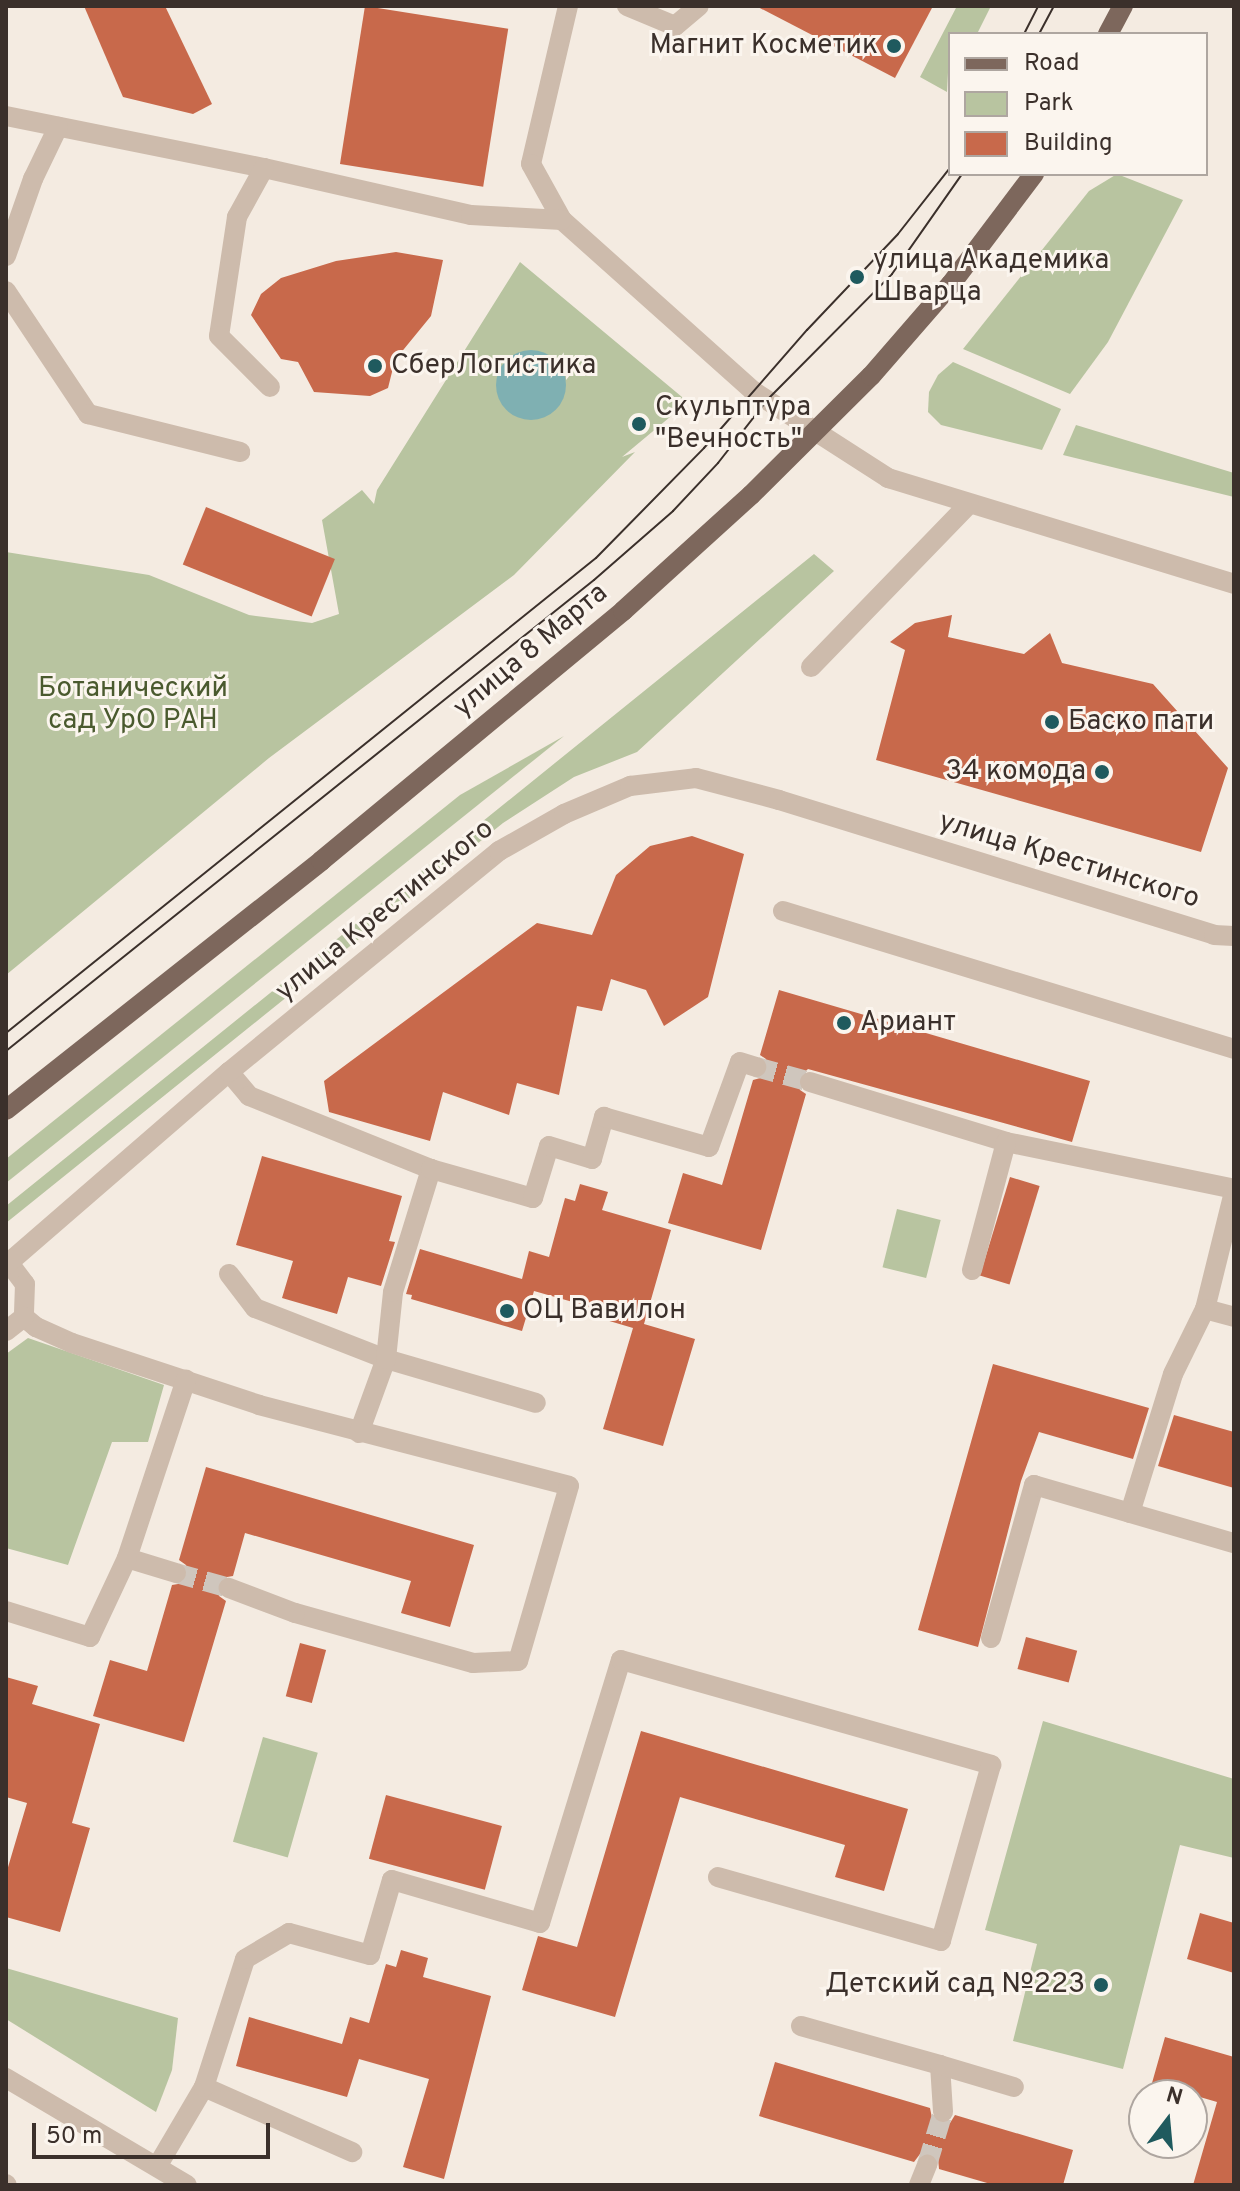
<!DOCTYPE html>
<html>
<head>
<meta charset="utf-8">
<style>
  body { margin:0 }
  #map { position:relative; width:1240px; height:2191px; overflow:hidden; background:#f4ebe1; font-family:Overpass,sans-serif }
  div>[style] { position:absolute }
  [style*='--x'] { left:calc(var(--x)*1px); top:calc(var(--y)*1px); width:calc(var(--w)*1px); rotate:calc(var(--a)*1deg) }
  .green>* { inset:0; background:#b8c4a0; transform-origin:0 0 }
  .water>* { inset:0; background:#7fb0b2 }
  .round { border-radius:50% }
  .building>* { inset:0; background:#c8694b; transform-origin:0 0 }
  .minor-tunnel>* { height:20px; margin-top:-10px; transform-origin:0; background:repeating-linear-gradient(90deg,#cfc6bd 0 20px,transparent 0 30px) }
  .minor>* { height:20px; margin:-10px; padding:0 10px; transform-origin:10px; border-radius:10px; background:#cdbbac }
  .major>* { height:20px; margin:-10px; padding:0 10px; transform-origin:10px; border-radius:10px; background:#7d675c }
  .tram>* { height:2px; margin:-1px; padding:0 1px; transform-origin:1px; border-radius:1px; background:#3b302b }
  .dots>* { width:22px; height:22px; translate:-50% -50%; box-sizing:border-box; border:4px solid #fbf5ee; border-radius:50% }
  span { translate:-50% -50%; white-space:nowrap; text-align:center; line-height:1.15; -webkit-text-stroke:6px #fbf5ee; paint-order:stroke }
  .poi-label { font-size:28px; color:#3b302b }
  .right { translate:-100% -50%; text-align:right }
  .left { translate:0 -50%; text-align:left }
  .street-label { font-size:28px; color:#3b302b }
  .park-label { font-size:28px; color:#4a5a2e }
  .frame { position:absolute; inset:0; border:8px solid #3b302b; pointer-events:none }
  .legend { position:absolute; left:948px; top:32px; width:260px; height:144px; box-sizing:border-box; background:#fbf5ee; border:2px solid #aea6a0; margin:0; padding:10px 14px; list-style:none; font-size:24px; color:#3b302b }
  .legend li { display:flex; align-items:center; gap:16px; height:40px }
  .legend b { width:40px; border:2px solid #aea6a0 }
  .north { position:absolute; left:1128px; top:2079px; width:80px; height:80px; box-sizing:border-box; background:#fbf5ee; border:2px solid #aea6a0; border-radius:50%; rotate:16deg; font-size:22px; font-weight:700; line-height:32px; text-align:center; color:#3b302b }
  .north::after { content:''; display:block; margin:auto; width:28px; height:36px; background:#1f5a5e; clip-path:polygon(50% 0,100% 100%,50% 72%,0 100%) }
  .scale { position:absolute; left:32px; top:2123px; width:238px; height:36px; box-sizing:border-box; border:4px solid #3b302b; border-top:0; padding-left:10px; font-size:24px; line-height:28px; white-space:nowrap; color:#3b302b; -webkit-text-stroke:6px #fbf5ee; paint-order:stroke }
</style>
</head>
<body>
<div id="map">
  <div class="green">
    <i style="clip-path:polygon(957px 6px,991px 6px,977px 34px,950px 34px,947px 92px,920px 77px)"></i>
    <i style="clip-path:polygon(1117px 174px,1183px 200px,1108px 342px,1070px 394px,963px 349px,1089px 191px)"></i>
    <i style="clip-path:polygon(520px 262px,688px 402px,622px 457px,635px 452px,514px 575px,269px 758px,6px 975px,6px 552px,149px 575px,249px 615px,312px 623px,339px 614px,322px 520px,362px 490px,374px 504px,377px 490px)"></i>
    <i style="clip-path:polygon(953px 362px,1061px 409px,1042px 450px,941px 425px,928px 412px,929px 392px,938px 375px)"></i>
    <i style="clip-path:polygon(1076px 425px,1234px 473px,1234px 497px,1063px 455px)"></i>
    <i style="clip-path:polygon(814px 554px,834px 571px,637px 752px,574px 777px,503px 823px,6px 1223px,6px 1206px)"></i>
    <i style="clip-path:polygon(564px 736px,6px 1183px,6px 1159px,460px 795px)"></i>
    <i style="left:897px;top:1209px;width:45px;height:60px;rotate:14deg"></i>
    <i style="clip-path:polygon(28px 1338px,164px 1385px,148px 1442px,112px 1442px,68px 1565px,6px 1548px,6px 1354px)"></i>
    <i style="clip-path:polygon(1043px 1721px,1234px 1779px,1234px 1858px,1180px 1845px,1123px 2069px,1013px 2041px,1037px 1944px,985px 1930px)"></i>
    <i style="left:263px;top:1737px;width:57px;height:109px;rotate:16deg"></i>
    <i style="clip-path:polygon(6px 1968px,178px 2018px,172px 2070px,156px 2112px,6px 2019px)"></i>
  </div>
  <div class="water">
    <i class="round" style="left:496px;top:350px;width:70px;height:70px"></i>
  </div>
  <div class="building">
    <i style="clip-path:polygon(84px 6px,165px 6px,212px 104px,193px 114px,123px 97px)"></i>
    <i style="left:365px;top:6px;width:145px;height:160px;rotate:9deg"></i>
    <i style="clip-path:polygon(756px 6px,933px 6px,895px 78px)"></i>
    <i style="clip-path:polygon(396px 252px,443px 260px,431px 316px,395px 360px,388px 388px,370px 396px,314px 392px,298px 362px,281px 359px,251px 315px,261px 294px,281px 278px,336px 261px)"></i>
    <i style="left:206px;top:507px;width:139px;height:62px;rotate:22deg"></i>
    <i style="clip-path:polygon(952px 615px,948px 637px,1024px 654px,1050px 633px,1062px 663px,1153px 684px,1228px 768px,1201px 852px,876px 760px,905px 650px,890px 642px,915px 623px)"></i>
    <i style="clip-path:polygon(692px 836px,744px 854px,708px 997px,664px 1026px,646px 990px,611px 979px,602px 1011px,577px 1006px,559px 1095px,517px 1083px,509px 1115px,443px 1092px,430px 1141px,329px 1112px,324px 1081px,537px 923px,592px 935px,616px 875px,650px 846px)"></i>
    <i style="clip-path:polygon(779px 990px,1090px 1081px,1072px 1142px,808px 1069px,797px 1079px,800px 1090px,806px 1094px,761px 1250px,668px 1223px,683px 1173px,722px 1185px,753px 1080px,764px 1077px,769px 1070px,766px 1059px,760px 1055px)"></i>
    <i style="clip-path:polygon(262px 1156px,402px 1196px,389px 1241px,395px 1242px,381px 1286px,348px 1277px,337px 1314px,282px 1298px,293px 1261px,236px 1245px)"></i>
    <i style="left:1010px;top:1177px;width:31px;height:103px;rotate:17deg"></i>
    <i style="clip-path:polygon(580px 1184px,608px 1192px,602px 1210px,671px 1230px,644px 1324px,695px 1339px,663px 1446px,603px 1429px,633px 1328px,606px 1320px,608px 1312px,534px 1291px,522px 1331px,411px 1299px,412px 1295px,406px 1294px,420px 1249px,522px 1279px,529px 1251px,549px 1257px,565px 1198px,575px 1201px)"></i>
    <i style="clip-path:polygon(993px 1364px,1149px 1408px,1133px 1459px,1039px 1432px,1021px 1481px,978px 1647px,918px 1630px)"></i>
    <i style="clip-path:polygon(1174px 1415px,1234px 1432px,1234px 1488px,1158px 1466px)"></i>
    <i style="clip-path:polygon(206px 1467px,474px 1545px,450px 1627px,401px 1613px,411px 1581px,245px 1533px,233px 1576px,221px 1578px,217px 1584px,219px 1596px,226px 1601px,184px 1742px,93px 1716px,110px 1660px,147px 1671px,172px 1585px,184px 1583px,189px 1576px,186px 1565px,179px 1560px)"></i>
    <i style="left:1026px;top:1637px;width:53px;height:33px;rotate:15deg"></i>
    <i style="left:300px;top:1643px;width:27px;height:55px;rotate:15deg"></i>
    <i style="clip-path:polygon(6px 1677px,38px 1686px,32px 1704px,100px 1724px,72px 1823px,90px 1828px,60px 1932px,6px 1917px,6px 1874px,27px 1803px,6px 1797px)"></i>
    <i style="clip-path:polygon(641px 1731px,908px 1809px,884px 1891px,835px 1877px,845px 1845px,680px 1797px,615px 2017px,522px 1990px,538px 1936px,577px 1947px)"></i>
    <i style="left:386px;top:1795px;width:120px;height:66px;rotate:15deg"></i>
    <i style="clip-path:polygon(1200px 1913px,1234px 1923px,1234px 1973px,1187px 1959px)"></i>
    <i style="clip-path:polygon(401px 1950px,428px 1958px,423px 1977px,491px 1996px,444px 2179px,403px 2167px,429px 2079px,359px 2059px,347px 2097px,236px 2066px,249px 2017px,342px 2044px,350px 2017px,369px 2023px,386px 1964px,396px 1967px)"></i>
    <i style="clip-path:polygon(1165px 2037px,1234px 2057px,1234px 2185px,1193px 2185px,1217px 2102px,1152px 2083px)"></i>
    <i style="clip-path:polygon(775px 2062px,930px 2108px,932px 2118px,938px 2124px,950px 2123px,955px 2115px,1073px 2150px,1063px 2185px,994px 2185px,939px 2169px,938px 2158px,931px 2153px,920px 2154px,914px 2162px,759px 2116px)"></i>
  </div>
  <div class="minor-tunnel">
    <i style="--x:756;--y:1067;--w:56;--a:15.5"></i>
    <i style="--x:176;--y:1573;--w:55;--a:15.8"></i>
    <i style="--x:927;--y:2165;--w:55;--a:-73.2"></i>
  </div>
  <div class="minor">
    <i style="--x:568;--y:6;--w:162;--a:103.2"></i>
    <i style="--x:531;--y:164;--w:64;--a:61"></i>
    <i style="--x:562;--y:220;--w:256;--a:41.8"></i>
    <i style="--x:753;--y:391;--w:161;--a:32.8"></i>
    <i style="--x:888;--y:478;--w:362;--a:17"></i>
    <i style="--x:627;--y:6;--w:52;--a:22.6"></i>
    <i style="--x:675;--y:26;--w:31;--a:-40"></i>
    <i style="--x:6;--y:116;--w:263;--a:11.4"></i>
    <i style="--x:264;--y:168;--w:212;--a:12.8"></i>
    <i style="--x:471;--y:215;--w:91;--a:3.1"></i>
    <i style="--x:264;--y:168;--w:56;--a:118.9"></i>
    <i style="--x:237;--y:217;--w:120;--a:98.6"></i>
    <i style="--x:219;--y:336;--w:72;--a:45"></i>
    <i style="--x:6;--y:256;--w:82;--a:-70.7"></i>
    <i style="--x:33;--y:179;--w:58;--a:-64.3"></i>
    <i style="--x:6;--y:291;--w:148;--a:56.3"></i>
    <i style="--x:88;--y:414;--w:157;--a:14"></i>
    <i style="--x:811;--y:667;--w:227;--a:-45.9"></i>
    <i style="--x:783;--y:911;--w:472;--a:17"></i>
    <i style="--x:229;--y:1072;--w:31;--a:50"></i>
    <i style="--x:249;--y:1096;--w:196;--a:21.9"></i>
    <i style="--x:810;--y:1082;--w:205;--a:17"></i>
    <i style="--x:1006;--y:1142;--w:233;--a:11.6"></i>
    <i style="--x:1234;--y:1192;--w:121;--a:103.9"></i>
    <i style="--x:1205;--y:1309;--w:30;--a:15"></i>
    <i style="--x:9;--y:1263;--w:26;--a:53"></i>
    <i style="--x:25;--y:1284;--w:33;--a:92"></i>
    <i style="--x:24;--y:1317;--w:16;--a:40"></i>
    <i style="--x:36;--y:1327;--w:39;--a:24"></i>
    <i style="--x:72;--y:1343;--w:197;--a:18.3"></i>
    <i style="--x:259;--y:1405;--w:320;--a:14.6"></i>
    <i style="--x:569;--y:1486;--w:182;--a:106.2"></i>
    <i style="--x:518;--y:1661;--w:45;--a:177.5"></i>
    <i style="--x:473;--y:1663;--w:185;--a:-164.3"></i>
    <i style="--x:295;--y:1613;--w:71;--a:-159.3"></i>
    <i style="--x:6;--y:1265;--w:295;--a:-40.9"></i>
    <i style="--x:229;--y:1072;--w:349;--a:-39.3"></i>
    <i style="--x:499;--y:851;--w:75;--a:-29.6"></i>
    <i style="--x:564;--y:814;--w:72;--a:-23"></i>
    <i style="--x:630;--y:786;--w:66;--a:-6.9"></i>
    <i style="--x:696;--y:778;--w:86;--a:14.8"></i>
    <i style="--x:779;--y:800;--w:455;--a:17.2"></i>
    <i style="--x:1214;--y:935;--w:20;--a:3"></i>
    <i style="--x:972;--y:1270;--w:132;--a:-75.1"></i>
    <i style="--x:229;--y:1274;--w:43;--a:52.6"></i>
    <i style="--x:255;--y:1308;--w:141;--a:21.3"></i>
    <i style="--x:386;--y:1359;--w:156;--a:16.3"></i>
    <i style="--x:6;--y:1331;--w:23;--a:-38"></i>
    <i style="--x:359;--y:1433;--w:79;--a:-70"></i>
    <i style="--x:386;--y:1359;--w:67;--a:-84"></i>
    <i style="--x:393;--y:1292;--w:129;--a:-72.8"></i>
    <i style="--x:431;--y:1169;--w:106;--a:15.9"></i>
    <i style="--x:533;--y:1198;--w:54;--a:-72.9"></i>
    <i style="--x:549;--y:1146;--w:45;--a:16.8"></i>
    <i style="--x:592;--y:1159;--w:44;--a:-74.1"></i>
    <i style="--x:604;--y:1117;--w:109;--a:15.9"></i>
    <i style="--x:709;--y:1147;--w:90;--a:-70"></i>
    <i style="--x:740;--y:1062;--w:17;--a:17"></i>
    <i style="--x:1130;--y:1513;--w:145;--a:-72.8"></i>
    <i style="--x:1173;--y:1374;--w:72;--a:-63.8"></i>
    <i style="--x:176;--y:1573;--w:51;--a:-163"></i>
    <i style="--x:127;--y:1558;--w:188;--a:-71.7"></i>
    <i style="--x:6;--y:1611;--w:88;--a:17.2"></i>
    <i style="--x:90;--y:1637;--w:87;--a:-64.9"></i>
    <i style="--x:991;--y:1638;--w:159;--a:-74.3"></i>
    <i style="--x:1034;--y:1485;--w:208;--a:16.2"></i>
    <i style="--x:801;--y:2026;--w:144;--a:15.7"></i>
    <i style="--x:940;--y:2065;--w:47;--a:86.3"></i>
    <i style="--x:940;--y:2065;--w:77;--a:16.6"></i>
    <i style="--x:6;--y:2078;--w:210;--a:30.6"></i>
    <i style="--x:204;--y:2087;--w:162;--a:23.7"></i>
    <i style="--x:158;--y:2165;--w:91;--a:-59.5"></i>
    <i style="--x:204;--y:2087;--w:134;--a:-72.2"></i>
    <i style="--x:245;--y:1959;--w:51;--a:-30.6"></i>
    <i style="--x:289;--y:1933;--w:84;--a:15.2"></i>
    <i style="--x:370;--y:1955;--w:78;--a:-73.7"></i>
    <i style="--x:392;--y:1880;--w:154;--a:16.2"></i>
    <i style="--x:540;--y:1923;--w:275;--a:-72.9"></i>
    <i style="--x:621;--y:1660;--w:385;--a:15.8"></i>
    <i style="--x:991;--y:1765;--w:183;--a:105.9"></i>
    <i style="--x:941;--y:1941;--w:232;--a:-164"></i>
    <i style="--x:6;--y:2184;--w:1;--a:45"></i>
    <i style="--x:919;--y:2185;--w:22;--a:-68"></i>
  </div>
  <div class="major">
    <i style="--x:1108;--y:34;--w:32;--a:-62"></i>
    <i style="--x:6;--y:1110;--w:402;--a:-38.3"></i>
    <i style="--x:321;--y:861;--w:392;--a:-39.6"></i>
    <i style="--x:623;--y:611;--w:173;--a:-42.2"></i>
    <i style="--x:751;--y:495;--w:169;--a:-44.8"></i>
    <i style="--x:871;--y:376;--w:122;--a:-49"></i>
    <i style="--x:951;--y:284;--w:138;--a:-53"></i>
  </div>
  <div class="tram">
    <i style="--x:1024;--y:34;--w:31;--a:-63"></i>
    <i style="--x:1039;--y:34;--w:32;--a:-62"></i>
    <i style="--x:6;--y:1033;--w:757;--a:-38.84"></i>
    <i style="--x:596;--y:558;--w:154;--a:-45.5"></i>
    <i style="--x:704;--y:448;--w:157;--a:-48.9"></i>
    <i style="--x:807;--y:330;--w:132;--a:-46.5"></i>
    <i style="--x:898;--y:234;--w:84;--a:-51.8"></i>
    <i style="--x:6;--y:1051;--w:753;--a:-38.7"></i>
    <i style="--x:594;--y:580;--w:105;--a:-41.1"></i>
    <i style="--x:673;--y:511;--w:66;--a:-46.8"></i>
    <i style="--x:718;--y:463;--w:81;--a:-52"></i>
    <i style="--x:768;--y:399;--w:176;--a:-45.2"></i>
    <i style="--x:892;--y:274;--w:122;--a:-55"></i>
  </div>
  <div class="dots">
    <i style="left:894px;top:46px;background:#1f5a5e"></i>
    <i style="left:857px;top:277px;background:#1f5a5e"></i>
    <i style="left:375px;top:366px;background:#1f5a5e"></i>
    <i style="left:639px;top:424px;background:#1f5a5e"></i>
    <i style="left:1052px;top:722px;background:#1f5a5e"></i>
    <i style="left:1102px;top:772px;background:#1f5a5e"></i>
    <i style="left:844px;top:1023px;background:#1f5a5e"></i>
    <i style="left:507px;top:1311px;background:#1f5a5e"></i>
    <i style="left:1101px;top:1985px;background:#1f5a5e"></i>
  </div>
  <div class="poi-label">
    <span class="right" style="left:878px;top:46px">Магнит Косметик</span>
    <span class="left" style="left:873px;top:277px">улица Академика<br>Шварца</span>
    <span class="left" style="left:391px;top:366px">СберЛогистика</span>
    <span class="left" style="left:655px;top:424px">Скульптура<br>"Вечность"</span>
    <span class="left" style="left:1068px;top:722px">Баско пати</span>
    <span class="right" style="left:1086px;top:772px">34 комода</span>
    <span class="left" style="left:860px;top:1023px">Ариант</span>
    <span class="left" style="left:523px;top:1311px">ОЦ Вавилон</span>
    <span class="right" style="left:1085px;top:1985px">Детский сад №223</span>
  </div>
  <div class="street-label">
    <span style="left:531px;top:651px;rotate:-40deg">улица 8 Марта</span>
    <span style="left:1069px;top:861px;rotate:17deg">улица Крестинского</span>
    <span style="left:385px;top:911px;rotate:-39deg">улица Крестинского</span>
  </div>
  <div class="park-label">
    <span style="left:133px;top:705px">Ботанический<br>сад УрО РАН</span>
  </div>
  <div class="frame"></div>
  <ul class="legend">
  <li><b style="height:10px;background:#7d675c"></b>Road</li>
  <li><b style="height:22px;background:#b8c4a0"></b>Park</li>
  <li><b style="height:22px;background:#c8694b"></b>Building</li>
  </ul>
  <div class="north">N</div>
  <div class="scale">50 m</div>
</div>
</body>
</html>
